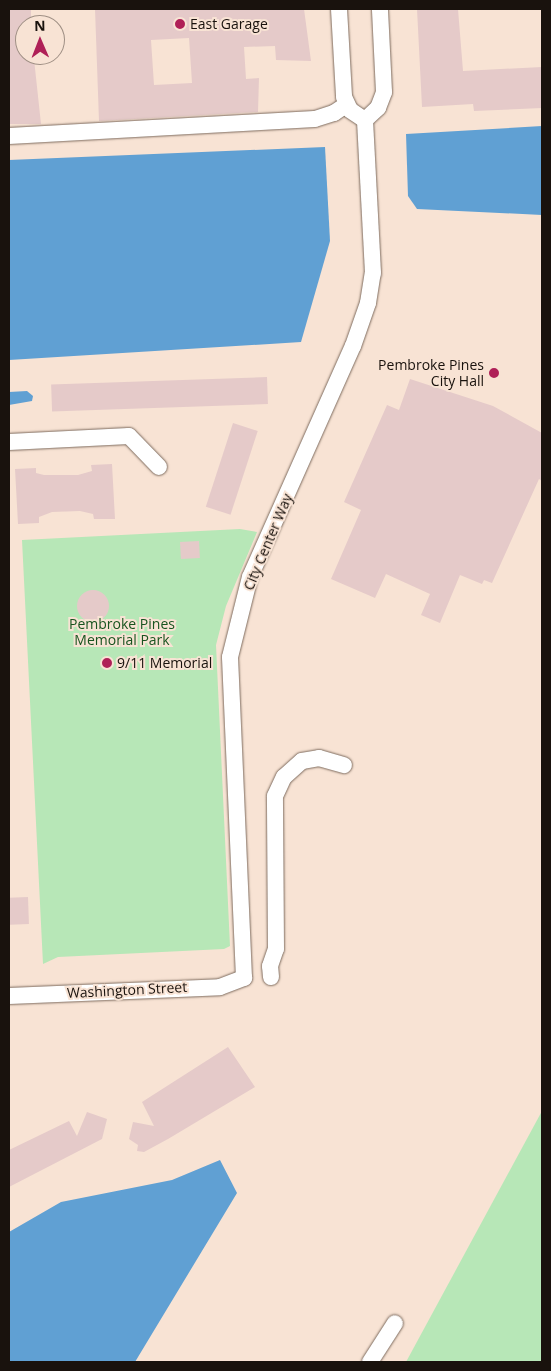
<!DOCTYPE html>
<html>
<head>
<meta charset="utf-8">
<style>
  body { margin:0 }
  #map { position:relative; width:551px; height:1371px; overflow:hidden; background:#f8e3d4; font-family:"Open Sans",sans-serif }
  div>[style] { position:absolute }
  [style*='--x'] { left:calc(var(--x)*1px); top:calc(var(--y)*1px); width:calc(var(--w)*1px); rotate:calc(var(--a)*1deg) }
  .green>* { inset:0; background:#b7e7b7 }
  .water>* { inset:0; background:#60a0d3 }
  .building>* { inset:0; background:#e5cac9; transform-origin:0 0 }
  .round { border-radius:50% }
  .roads { filter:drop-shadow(0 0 1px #7e6c5f) drop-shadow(0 0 1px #7e6c5f) }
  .minor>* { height:16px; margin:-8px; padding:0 8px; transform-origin:8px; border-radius:8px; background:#fff }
  .dots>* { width:14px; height:14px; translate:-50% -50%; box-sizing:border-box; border:2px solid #f8e3d4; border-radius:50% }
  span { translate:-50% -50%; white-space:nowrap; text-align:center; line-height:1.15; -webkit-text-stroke:4px #f8e3d4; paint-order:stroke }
  .poi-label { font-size:14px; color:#19120d }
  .left { translate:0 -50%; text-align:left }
  .right { translate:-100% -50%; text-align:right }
  .street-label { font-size:14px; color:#19120d }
  .park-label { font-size:14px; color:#18541f }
  .frame { position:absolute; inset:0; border:10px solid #19120d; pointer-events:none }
  .north { position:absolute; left:15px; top:15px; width:50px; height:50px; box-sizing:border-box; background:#f8e3d4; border:1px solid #9f8f84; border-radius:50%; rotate:359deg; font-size:14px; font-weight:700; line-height:20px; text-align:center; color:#19120d }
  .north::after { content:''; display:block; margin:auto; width:18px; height:22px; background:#af2057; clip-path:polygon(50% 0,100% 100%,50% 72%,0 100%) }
</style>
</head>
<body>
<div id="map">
  <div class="green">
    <i style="clip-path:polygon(240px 529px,257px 532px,226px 606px,216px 645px,230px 946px,224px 949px,58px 957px,43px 964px,22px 540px)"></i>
    <i style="clip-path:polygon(542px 1111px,542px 1362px,406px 1362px)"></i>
  </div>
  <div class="water">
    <i style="clip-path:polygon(542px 126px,542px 215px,417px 209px,408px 196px,406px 134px)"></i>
    <i style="clip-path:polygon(325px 147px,330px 241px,301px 342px,9px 360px,9px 160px)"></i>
    <i style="clip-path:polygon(27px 391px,33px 396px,32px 401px,9px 405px,9px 392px)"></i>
    <i style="clip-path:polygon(220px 1160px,237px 1193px,135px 1362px,9px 1362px,9px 1232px,61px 1202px,172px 1180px)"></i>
  </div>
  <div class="building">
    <i style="clip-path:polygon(9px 9px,31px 9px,31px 25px,25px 25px,25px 55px,33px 55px,34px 59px,41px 124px,9px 124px)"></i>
    <i style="clip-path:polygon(evenodd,95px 9px,304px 9px,311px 61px,276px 60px,275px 46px,244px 47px,246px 79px,259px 78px,258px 112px,99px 121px,95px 9px,189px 38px,192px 83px,154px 85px,151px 40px,189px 38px)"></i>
    <i style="clip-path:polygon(417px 9px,458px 9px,463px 71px,542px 67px,542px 108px,474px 111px,473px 104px,422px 107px)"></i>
    <i style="left:267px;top:377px;width:27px;height:216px;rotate:88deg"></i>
    <i style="clip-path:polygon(410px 379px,493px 406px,542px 433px,542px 481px,539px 479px,492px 583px,484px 580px,482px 584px,460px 575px,440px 623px,421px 615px,430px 594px,386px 574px,375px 598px,331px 579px,361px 510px,344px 502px,387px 405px,399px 410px)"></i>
    <i style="left:233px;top:423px;width:26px;height:88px;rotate:18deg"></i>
    <i style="clip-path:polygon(112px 464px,115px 519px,94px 519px,93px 514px,80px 511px,52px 512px,39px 517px,39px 523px,18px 524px,15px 469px,36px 468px,36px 473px,44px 475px,78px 475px,92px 471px,91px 465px)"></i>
    <i style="left:199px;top:541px;width:17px;height:19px;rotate:87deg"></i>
    <i class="round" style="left:77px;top:590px;width:32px;height:32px"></i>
    <i style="left:28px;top:897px;width:27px;height:19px;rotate:88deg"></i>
    <i style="clip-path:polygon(228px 1047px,255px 1087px,168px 1139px,144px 1152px,137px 1151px,138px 1145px,129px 1139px,133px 1122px,154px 1126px,142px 1102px)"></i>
    <i style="clip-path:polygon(87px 1112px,107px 1119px,102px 1139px,9px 1187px,9px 1150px,69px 1121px,77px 1136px)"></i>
  </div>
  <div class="roads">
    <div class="minor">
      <i style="--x:339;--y:9;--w:88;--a:86.7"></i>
      <i style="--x:344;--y:97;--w:14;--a:65"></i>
      <i style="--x:350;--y:110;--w:18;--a:34"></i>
      <i style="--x:365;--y:120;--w:18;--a:-43"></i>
      <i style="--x:378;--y:108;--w:17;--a:-69"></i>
      <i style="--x:384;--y:92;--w:83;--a:-92.8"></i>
      <i style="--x:9;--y:136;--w:306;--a:-3.2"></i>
      <i style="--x:315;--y:119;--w:20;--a:-18"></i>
      <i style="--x:334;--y:113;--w:14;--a:-34"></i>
      <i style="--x:9;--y:442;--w:120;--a:-2.9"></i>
      <i style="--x:129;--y:436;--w:43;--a:45.9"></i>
      <i style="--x:271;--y:977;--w:11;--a:-95"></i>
      <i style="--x:270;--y:966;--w:18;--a:-71"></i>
      <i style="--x:276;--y:949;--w:153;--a:-90.4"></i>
      <i style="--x:275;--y:796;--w:21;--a:-65"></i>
      <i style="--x:284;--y:777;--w:24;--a:-42"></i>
      <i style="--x:302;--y:761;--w:17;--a:-10"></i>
      <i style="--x:319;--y:758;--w:26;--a:16"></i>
      <i style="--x:9;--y:996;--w:211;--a:-2.4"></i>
      <i style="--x:220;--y:987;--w:26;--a:-21"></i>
      <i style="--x:244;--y:978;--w:321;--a:-92.5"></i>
      <i style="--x:230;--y:657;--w:82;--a:-76"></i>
      <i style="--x:250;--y:577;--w:253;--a:-66"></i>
      <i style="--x:353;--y:346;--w:46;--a:-70.8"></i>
      <i style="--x:368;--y:303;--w:30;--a:-81"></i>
      <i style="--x:373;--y:273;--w:153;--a:-93"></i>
      <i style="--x:370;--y:1362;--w:46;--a:-57.3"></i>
    </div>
  </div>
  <div class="dots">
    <i style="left:180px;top:24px;background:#af2057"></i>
    <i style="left:494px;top:373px;background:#af2057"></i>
    <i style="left:107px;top:663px;background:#af2057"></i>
  </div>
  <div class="poi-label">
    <span class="left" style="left:190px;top:24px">East Garage</span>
    <span class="right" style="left:484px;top:373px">Pembroke Pines<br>City Hall</span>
    <span class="left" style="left:117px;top:663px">9/11 Memorial</span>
  </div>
  <div class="street-label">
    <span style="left:268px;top:542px;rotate:-67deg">City Center Way</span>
    <span style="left:127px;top:990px;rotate:-3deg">Washington Street</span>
  </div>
  <div class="park-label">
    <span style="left:122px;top:632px">Pembroke Pines<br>Memorial Park</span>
  </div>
  <div class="frame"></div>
  <div class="north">N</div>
</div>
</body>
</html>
